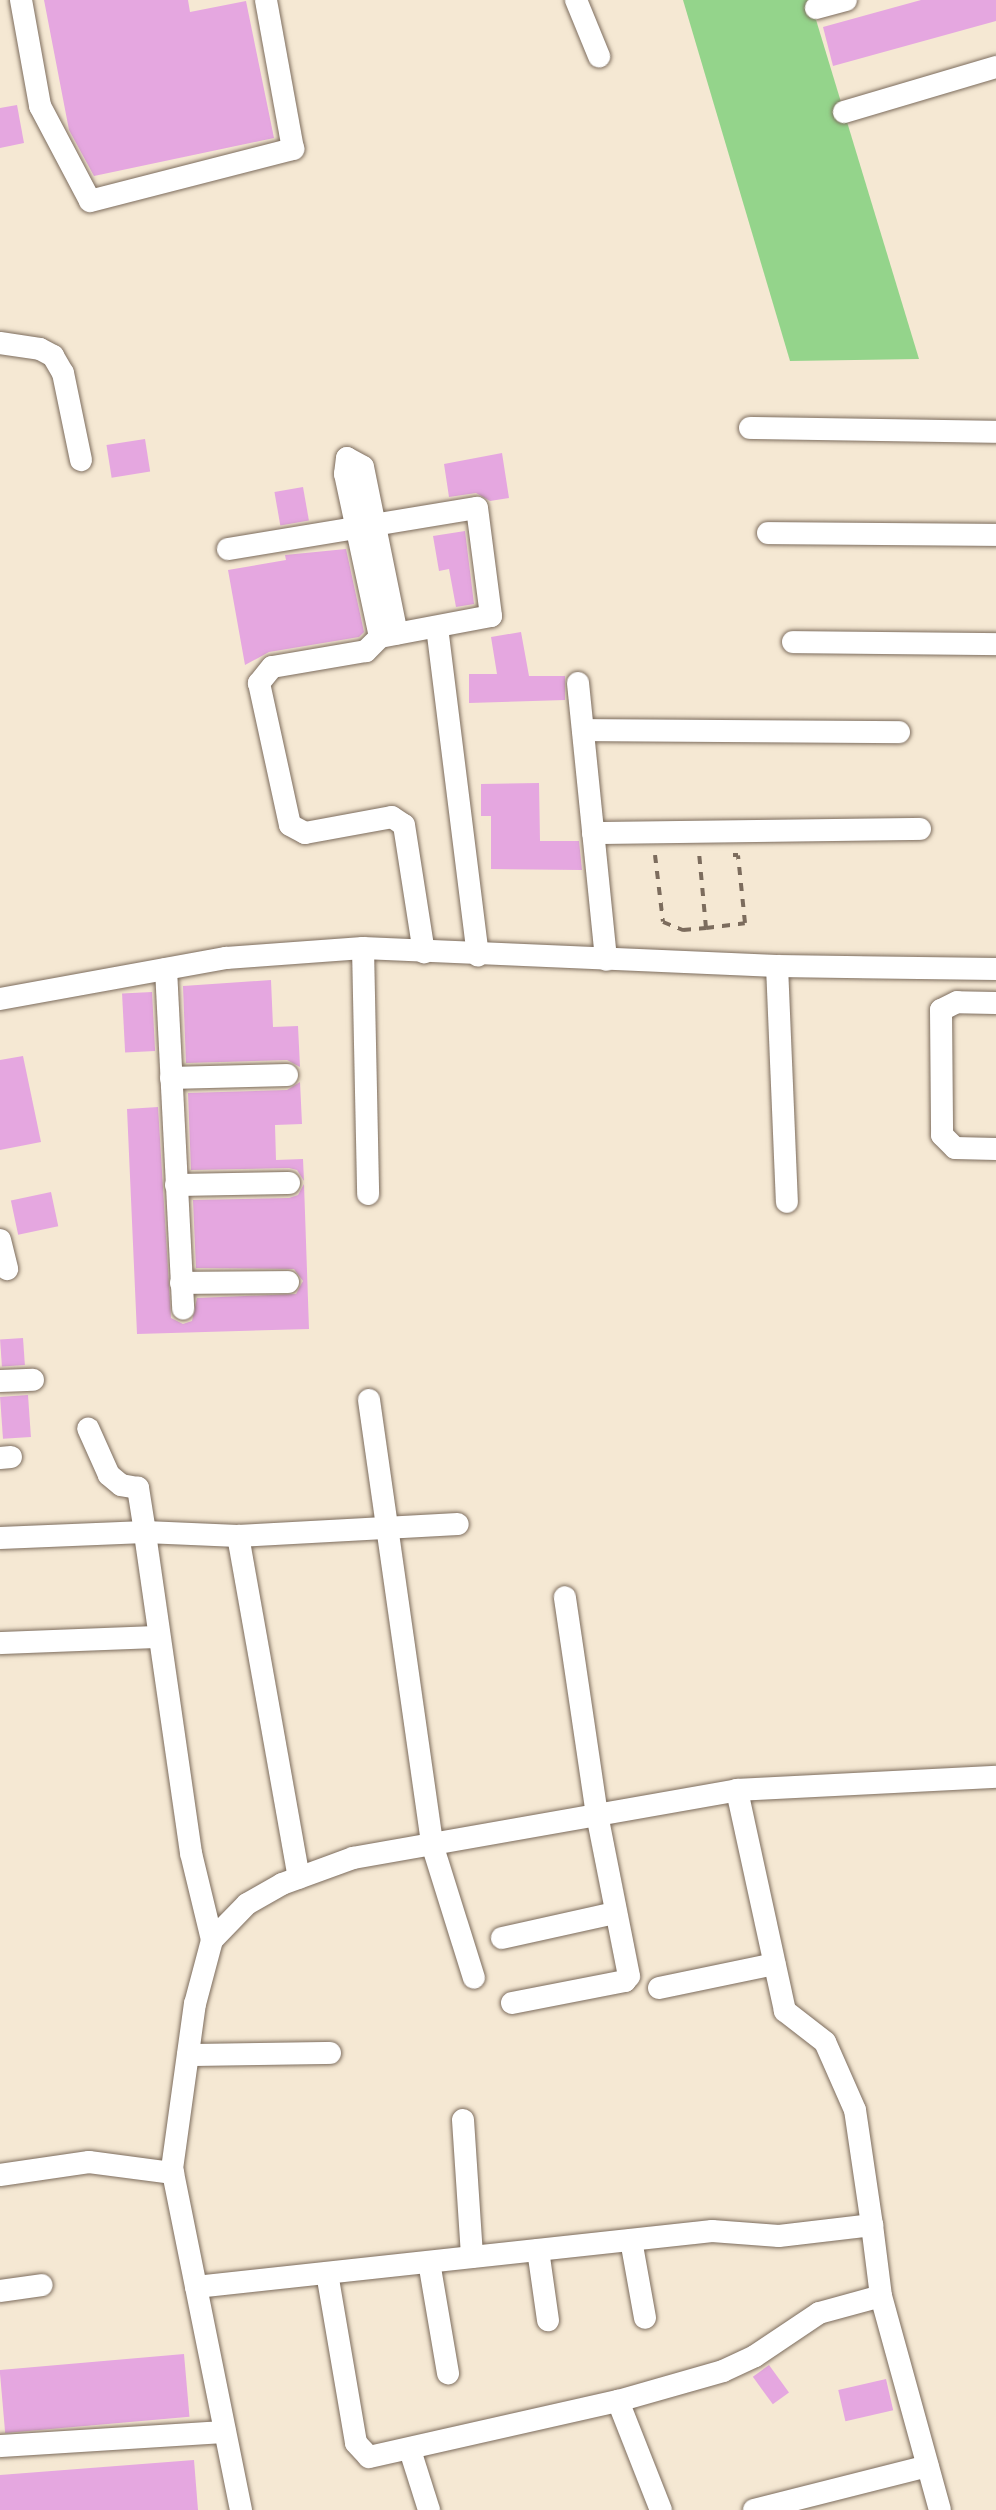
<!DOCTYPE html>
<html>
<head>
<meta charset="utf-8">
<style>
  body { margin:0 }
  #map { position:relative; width:996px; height:2510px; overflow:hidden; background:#f5e8d3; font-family:"IM FELL English",serif }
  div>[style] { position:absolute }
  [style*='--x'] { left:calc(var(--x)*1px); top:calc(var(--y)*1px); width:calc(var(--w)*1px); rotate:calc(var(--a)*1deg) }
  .green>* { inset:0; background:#94d48b }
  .building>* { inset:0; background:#e5a7e0; transform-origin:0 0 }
  .path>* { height:4px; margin-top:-2px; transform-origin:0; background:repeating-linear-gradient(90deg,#7c6c5d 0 8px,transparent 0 16px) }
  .roads { filter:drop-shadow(0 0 2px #7c6c5d) drop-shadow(0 0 2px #7c6c5d) }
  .minor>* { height:22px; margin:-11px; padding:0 11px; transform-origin:11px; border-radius:11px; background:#fff }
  span { translate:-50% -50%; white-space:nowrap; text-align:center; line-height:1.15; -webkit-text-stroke:8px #f7f3e8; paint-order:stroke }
</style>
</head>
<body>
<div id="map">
  <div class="green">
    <i style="clip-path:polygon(683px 0,810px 0,919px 359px,790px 361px)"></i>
  </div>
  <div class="building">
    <i style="clip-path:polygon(44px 0,188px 0,190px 12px,246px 1px,274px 138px,94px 176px,69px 130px)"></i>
    <i style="clip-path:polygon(921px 0,996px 0,996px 21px,833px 66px,823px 27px)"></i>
    <i style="clip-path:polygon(17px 105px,24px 143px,0 148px,0 108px)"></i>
    <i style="left:145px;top:439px;width:33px;height:39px;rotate:81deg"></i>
    <i style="clip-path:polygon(502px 453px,509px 498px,490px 501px,476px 493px,449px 497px,444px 464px)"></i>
    <i style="left:303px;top:487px;width:34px;height:29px;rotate:80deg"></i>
    <i style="clip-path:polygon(465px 531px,474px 604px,456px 607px,449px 569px,439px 571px,433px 536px)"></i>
    <i style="clip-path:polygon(346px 549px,364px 632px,359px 637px,269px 652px,245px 665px,228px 570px,286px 560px,285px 555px)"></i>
    <i style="clip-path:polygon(521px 632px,529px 676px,565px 676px,565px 700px,469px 703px,469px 674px,497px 674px,491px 637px)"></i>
    <i style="clip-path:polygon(539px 783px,540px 841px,579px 841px,582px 870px,491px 869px,491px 816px,481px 816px,481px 784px)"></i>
    <i style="clip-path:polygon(271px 980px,273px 1027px,298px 1026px,300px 1067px,287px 1060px,186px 1063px,183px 986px)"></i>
    <i style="left:152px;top:992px;width:59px;height:30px;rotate:87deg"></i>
    <i style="clip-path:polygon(23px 1056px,41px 1142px,0 1150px,0 1060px)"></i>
    <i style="clip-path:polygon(300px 1082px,302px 1124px,275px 1125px,276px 1160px,303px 1159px,304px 1181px,297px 1170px,289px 1168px,191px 1170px,188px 1093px,287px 1090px)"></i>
    <i style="clip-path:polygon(158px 1107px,171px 1318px,183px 1324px,192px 1321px,197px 1298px,296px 1294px,303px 1281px,294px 1269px,196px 1268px,193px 1200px,289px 1198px,298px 1195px,304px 1184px,309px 1329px,137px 1334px,127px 1109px)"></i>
    <i style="left:51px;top:1192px;width:35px;height:41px;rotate:78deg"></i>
    <i style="left:23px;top:1338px;width:27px;height:23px;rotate:86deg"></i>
    <i style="left:28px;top:1395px;width:42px;height:28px;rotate:86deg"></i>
    <i style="left:184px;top:2354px;width:63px;height:185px;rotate:85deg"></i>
    <i style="left:769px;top:2365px;width:34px;height:20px;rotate:54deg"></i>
    <i style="left:886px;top:2379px;width:32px;height:49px;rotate:77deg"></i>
    <i style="clip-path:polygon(194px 2460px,198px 2510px,0 2510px,0 2475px)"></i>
  </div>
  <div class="path">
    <i style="--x:655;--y:855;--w:67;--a:83.2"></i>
    <i style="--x:663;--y:922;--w:22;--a:22"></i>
    <i style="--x:683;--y:930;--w:23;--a:-5"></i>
    <i style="--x:706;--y:928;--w:76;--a:-95.3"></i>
    <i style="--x:706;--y:928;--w:39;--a:-7"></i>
    <i style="--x:745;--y:923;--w:68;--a:-95.9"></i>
    <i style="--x:738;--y:855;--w:5;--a:180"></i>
  </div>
  <div class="roads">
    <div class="minor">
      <i style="--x:21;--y:0;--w:108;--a:79.8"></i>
      <i style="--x:40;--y:106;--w:107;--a:62.2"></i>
      <i style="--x:90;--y:201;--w:210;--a:-14.4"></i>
      <i style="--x:293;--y:149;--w:151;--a:-100.3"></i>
      <i style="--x:576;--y:0;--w:61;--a:67.7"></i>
      <i style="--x:816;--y:8;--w:31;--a:-15"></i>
      <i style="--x:844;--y:112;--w:159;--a:-16.5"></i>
      <i style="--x:0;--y:343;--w:40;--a:8.5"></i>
      <i style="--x:40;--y:349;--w:15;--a:28"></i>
      <i style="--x:53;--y:356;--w:20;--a:60"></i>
      <i style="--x:63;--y:373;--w:89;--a:78.3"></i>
      <i style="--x:750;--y:428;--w:246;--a:0.9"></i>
      <i style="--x:768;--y:533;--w:228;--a:0.5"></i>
      <i style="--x:228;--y:549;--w:252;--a:-9.4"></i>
      <i style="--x:477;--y:508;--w:109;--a:82.6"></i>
      <i style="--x:491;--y:616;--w:113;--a:169.3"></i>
      <i style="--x:380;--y:637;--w:20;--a:135"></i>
      <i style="--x:366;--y:651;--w:95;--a:170.3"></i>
      <i style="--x:272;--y:667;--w:21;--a:129"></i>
      <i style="--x:259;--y:683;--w:145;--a:77.7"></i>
      <i style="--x:290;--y:825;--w:17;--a:28"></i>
      <i style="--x:305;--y:833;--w:88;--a:-10.4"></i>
      <i style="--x:392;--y:817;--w:14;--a:34"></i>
      <i style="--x:404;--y:825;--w:129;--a:81.1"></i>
      <i style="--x:437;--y:627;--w:331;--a:82.9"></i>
      <i style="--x:380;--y:637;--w:167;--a:-102.1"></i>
      <i style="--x:345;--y:474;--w:16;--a:-83"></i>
      <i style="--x:347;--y:458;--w:18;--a:29"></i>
      <i style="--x:363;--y:467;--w:170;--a:78.5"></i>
      <i style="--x:793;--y:642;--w:203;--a:0.6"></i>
      <i style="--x:578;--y:683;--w:278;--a:84.2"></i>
      <i style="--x:583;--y:730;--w:316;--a:0.4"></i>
      <i style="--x:593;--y:833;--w:327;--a:-0.7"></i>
      <i style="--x:363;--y:948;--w:246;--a:88.8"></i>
      <i style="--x:777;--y:966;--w:236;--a:87.6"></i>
      <i style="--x:166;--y:969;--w:340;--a:87.1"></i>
      <i style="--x:0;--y:999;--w:230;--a:-10.3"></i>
      <i style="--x:226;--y:958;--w:137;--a:-4.2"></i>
      <i style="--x:363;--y:948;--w:414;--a:2.5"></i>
      <i style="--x:777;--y:966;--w:219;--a:0.8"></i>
      <i style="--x:996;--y:1003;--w:39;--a:-179"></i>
      <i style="--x:957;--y:1002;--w:18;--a:153"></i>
      <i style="--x:941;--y:1010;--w:125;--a:89.5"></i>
      <i style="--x:942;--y:1135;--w:18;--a:45"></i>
      <i style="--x:955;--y:1148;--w:41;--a:1.4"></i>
      <i style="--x:171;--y:1078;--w:116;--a:-1.5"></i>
      <i style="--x:176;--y:1185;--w:113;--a:-1"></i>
      <i style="--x:0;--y:1240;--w:30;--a:76"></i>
      <i style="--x:181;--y:1283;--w:107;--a:-0.5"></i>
      <i style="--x:0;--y:1381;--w:33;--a:-2"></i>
      <i style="--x:369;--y:1400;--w:448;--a:81.9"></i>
      <i style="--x:432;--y:1844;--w:140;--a:72.6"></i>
      <i style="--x:0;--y:1458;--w:11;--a:-5"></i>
      <i style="--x:238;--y:1536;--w:347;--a:79.9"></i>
      <i style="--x:0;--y:1538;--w:145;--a:-2.4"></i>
      <i style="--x:145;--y:1532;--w:45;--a:-99"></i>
      <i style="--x:138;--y:1488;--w:17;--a:-170"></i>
      <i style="--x:121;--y:1485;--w:16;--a:-140"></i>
      <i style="--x:109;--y:1475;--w:51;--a:-114.1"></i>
      <i style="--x:0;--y:1643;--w:158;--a:-2.2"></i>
      <i style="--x:502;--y:1938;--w:116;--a:-12.5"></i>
      <i style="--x:212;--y:1940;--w:50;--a:-45.8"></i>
      <i style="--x:247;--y:1904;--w:40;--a:-29.7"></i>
      <i style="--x:282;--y:1884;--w:76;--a:-20.1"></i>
      <i style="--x:353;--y:1858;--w:390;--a:-10"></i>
      <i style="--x:737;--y:1790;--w:259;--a:-2.9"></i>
      <i style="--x:659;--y:1988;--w:118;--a:-11.7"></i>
      <i style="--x:512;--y:2003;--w:115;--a:-11"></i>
      <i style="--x:625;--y:1981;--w:6;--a:-51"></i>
      <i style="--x:629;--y:1976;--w:164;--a:-101.2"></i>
      <i style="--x:597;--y:1815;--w:220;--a:-98.4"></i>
      <i style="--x:188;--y:2055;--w:142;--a:-0.8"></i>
      <i style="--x:463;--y:2120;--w:137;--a:86.2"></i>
      <i style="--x:0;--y:2175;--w:90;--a:-8.3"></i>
      <i style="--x:89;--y:2162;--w:85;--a:7.5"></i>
      <i style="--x:872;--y:2225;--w:72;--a:82.8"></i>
      <i style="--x:881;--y:2296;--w:222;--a:74.6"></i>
      <i style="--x:631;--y:2240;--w:79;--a:79.8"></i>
      <i style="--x:538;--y:2250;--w:71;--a:81.9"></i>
      <i style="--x:429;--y:2262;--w:113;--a:80.3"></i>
      <i style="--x:327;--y:2273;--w:172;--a:80.3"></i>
      <i style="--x:356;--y:2443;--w:19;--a:47"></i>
      <i style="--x:369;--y:2457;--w:255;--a:-12.7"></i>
      <i style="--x:618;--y:2401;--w:109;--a:-15.9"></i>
      <i style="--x:723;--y:2371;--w:35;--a:-25"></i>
      <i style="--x:755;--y:2356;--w:77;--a:-33.9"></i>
      <i style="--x:819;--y:2313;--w:64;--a:-15.3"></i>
      <i style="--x:196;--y:2287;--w:519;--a:-6.19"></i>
      <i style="--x:712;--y:2231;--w:67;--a:4.3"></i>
      <i style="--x:779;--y:2236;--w:94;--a:-6.7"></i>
      <i style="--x:872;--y:2225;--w:116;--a:-98.4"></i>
      <i style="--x:855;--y:2110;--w:74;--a:-113.8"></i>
      <i style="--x:825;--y:2042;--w:51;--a:-142.2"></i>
      <i style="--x:785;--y:2011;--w:226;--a:-102.3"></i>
      <i style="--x:0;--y:2291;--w:42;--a:-8.1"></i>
      <i style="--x:618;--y:2401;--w:117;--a:68.5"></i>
      <i style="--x:0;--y:2446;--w:225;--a:-3.6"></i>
      <i style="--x:410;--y:2450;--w:63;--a:72.4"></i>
      <i style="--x:241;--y:2510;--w:348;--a:-101.4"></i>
      <i style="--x:172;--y:2169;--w:167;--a:-82.1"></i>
      <i style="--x:195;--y:2004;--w:66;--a:-75.1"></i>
      <i style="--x:212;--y:1940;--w:89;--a:-103.6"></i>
      <i style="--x:191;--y:1853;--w:324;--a:-98.2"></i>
      <i style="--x:145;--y:1532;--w:93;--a:2.5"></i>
      <i style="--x:238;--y:1536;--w:220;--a:-3.1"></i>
      <i style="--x:754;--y:2510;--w:179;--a:-14.2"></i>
    </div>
  </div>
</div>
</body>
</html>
